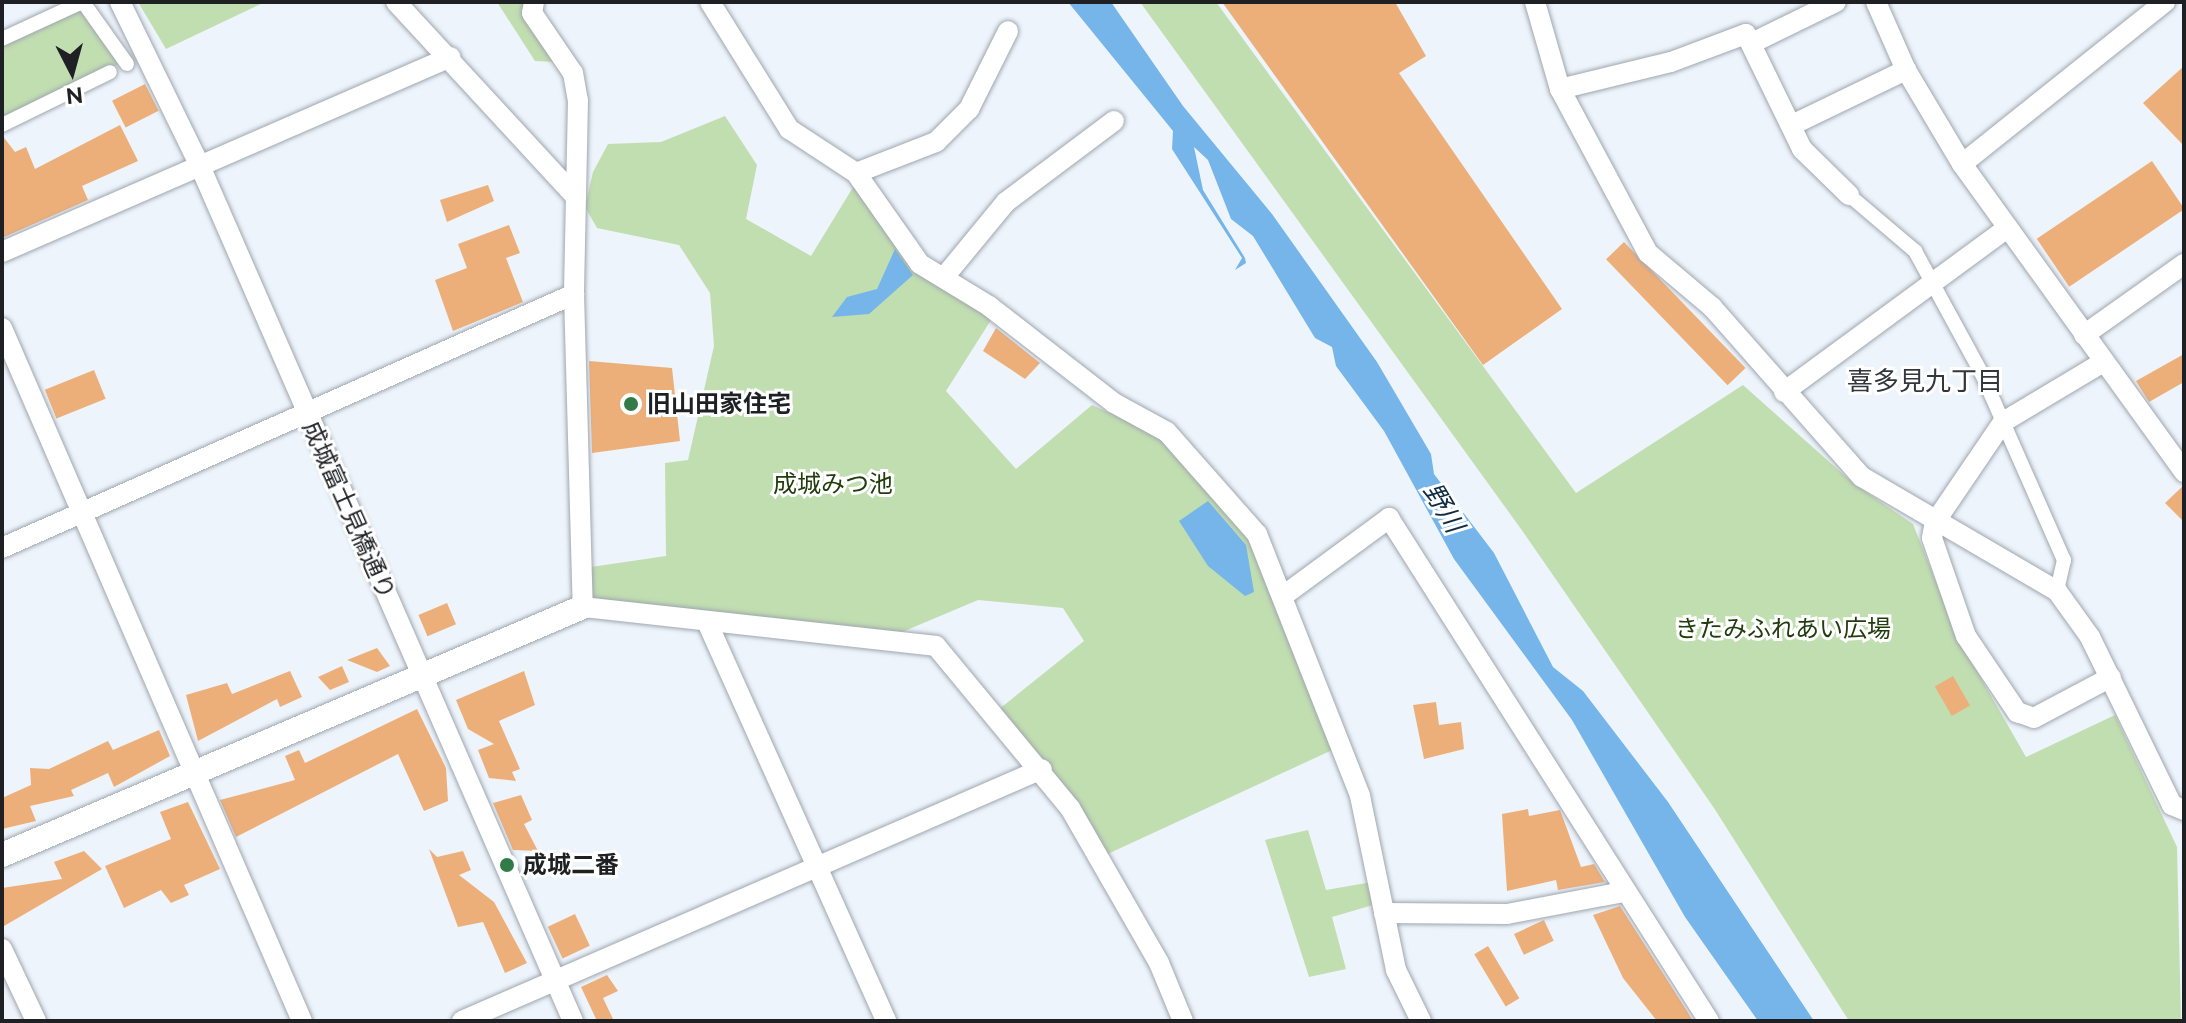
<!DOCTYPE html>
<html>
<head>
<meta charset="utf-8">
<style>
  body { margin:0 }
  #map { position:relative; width:2186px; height:1023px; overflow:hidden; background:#edf4fc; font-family:Raleway,"Noto Sans JP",sans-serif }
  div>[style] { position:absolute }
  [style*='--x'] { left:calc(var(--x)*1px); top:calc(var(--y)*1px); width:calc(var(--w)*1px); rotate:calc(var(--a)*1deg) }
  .green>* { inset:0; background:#c1deb1 }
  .water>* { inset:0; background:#75b5ea }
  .building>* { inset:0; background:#edaf7a; transform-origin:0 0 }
  .roads { filter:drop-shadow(0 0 2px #a0a6ae) drop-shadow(0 0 2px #a0a6ae) }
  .pedestrian>* { height:14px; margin:-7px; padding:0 7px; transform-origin:7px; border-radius:7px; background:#fff }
  .minor>* { height:20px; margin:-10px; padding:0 10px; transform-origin:10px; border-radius:10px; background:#fff }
  .tertiary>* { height:24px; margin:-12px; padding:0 12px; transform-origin:12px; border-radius:12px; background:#fff }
  .dots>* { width:22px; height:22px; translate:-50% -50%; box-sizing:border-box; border:4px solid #fff; border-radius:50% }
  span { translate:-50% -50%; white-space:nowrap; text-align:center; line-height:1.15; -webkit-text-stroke:6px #fff; paint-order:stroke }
  .poi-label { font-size:24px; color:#1e2023; font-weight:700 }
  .left { translate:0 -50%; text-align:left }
  .park-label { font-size:24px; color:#223c0e }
  .street-label { font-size:24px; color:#1e2023 }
  .neighbourhood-label { font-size:26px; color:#32373d }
  .water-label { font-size:26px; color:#102c42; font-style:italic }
  .frame { position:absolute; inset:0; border:4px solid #1e2023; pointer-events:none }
  .north { position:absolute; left:32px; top:32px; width:80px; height:80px; -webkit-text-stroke:6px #fff; paint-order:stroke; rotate:174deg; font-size:22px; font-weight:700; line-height:32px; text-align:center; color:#1e2023 }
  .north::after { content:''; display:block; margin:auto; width:28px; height:36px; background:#1e2023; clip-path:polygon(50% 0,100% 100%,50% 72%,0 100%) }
</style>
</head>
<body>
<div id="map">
  <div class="green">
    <i style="clip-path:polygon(138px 2px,265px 2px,166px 49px)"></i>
    <i style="clip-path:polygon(497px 2px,525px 2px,554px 62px,535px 61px)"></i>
    <i style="clip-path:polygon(1140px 2px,1216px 2px,1576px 493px,1743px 385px,1853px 483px,1913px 524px,1959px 640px,2026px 757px,2115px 715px,2177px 847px,2181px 1021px,1849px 1021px,1714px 808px,1521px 529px)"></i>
    <i style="clip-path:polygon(82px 8px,121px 63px,2px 118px,2px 44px)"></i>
    <i style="clip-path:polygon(725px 116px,757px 165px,746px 219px,811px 256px,855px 184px,991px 320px,946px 391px,1016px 469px,1092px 405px,1177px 443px,1224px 485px,1343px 745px,1099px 858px,993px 714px,1084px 641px,1063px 608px,978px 600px,888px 638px,593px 601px,591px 567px,666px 556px,665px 463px,688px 460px,714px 346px,710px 293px,679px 245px,597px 228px,585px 207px,593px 172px,608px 144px,661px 142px)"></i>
    <i style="clip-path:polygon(1308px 830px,1326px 890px,1372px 882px,1373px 905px,1332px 917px,1346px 969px,1309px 977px,1265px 840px)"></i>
  </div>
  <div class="water">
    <i style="clip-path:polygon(1068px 2px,1111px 2px,1183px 106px,1272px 214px,1377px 362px,1431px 454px,1434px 474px,1494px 553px,1553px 667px,1583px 691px,1668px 802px,1814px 1021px,1758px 1021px,1685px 917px,1572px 720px,1454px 559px,1384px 431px,1336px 366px,1332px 347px,1315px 338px,1253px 236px,1231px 219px,1208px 160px,1194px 147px,1203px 190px,1245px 258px,1246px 263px,1235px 270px,1242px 258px,1172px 149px,1173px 131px)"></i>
    <i style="clip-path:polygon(895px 249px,913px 275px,869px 314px,832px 317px,847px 297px,877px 289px)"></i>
    <i style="clip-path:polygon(1208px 501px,1246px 545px,1254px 592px,1245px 596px,1208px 566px,1179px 521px)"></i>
  </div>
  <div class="building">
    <i style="clip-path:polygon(1222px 2px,1395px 2px,1426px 56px,1399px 73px,1562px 309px,1483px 365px)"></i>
    <i style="clip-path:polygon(2184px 66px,2184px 146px,2143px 103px)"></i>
    <i style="left:145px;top:84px;width:30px;height:37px;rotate:63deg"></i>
    <i style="clip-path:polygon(120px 125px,138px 161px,82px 186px,88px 200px,2px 238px,2px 135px,15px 152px,26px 147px,35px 169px)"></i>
    <i style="left:2152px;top:161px;width:58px;height:139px;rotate:56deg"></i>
    <i style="clip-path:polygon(488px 185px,494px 201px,447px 222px,440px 200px)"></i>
    <i style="clip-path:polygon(509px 225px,520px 253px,506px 258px,523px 302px,453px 331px,435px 280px,467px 268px,458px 244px)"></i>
    <i style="left:1624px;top:242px;width:175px;height:25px;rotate:46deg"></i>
    <i style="clip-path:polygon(996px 328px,1040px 363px,1025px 379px,983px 351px)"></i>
    <i style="clip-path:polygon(2184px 354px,2184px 382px,2149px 402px,2136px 381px)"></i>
    <i style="clip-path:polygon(589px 361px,672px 368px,680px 441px,592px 453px)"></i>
    <i style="left:94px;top:370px;width:31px;height:53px;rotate:68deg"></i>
    <i style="clip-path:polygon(2184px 485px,2184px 522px,2165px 503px)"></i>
    <i style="left:447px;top:603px;width:23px;height:31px;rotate:67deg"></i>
    <i style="clip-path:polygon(377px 648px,390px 666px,377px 672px,347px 660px)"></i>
    <i style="clip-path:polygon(342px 666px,349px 682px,330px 690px,318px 677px)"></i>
    <i style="clip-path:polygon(290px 671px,302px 697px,280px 707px,277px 699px,198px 741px,186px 695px,227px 683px,232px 694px)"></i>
    <i style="clip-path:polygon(524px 671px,535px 705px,499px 721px,520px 769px,512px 772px,516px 781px,489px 778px,478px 750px,494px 744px,468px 729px,456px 700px)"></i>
    <i style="left:1953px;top:676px;width:34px;height:21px;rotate:60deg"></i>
    <i style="clip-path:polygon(1436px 702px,1439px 725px,1461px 722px,1464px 749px,1424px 759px,1413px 705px)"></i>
    <i style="clip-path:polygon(417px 709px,446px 768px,448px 801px,424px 811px,398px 754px,236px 837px,220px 800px,295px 780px,285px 756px,299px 750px,305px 763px)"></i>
    <i style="clip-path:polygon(159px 730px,170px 756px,114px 787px,108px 773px,71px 790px,74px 796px,30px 806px,36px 821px,2px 829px,2px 798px,31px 785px,30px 768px,49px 769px,108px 741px,113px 750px)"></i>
    <i style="clip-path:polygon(521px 795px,532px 820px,524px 824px,538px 851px,513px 850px,493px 803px)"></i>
    <i style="clip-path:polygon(188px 802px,220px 869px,184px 885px,189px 895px,171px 903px,161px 890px,124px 908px,105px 866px,171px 839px,160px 812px)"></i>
    <i style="clip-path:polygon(1528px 809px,1529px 816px,1560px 810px,1581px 867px,1594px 864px,1605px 882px,1558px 890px,1556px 880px,1507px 891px,1502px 814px)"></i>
    <i style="clip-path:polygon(429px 849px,437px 857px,463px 851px,471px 870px,459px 875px,494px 902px,527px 963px,505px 973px,483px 922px,458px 927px)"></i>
    <i style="clip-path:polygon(84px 851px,102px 869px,4px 926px,2px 888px,62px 879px,54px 862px)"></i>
    <i style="clip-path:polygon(1620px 906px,1687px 1011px,1693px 1021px,1657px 1021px,1623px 978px,1593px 915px)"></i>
    <i style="left:575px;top:914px;width:35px;height:30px;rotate:65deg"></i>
    <i style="left:1544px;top:920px;width:23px;height:33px;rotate:65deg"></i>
    <i style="left:1488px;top:946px;width:61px;height:16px;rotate:59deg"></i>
    <i style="clip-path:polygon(607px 975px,618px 991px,603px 998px,614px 1021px,597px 1021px,581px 987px)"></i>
  </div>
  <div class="roads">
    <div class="pedestrian">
      <i style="--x:83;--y:2;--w:76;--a:54.6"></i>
      <i style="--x:2;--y:39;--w:88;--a:-24.8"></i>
      <i style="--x:2;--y:125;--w:120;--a:-26.1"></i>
      <i style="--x:1849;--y:195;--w:87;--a:40.3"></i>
      <i style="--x:1915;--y:251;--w:138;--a:61.4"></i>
      <i style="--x:1981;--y:372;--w:206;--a:66.2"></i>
      <i style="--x:2064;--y:560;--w:32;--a:103"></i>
    </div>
    <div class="minor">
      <i style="--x:120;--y:2;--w:182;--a:64"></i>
      <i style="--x:200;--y:166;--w:933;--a:66.43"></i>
      <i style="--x:396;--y:2;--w:263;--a:47.3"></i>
      <i style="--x:534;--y:2;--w:11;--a:100"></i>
      <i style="--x:532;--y:13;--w:73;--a:55.7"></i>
      <i style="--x:573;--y:73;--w:27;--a:80"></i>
      <i style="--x:578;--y:100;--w:194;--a:91.2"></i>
      <i style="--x:574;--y:294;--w:313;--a:88.4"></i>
      <i style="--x:583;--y:607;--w:355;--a:6.3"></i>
      <i style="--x:936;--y:646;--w:210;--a:50.4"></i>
      <i style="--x:1070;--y:808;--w:179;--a:60.1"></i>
      <i style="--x:1159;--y:963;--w:63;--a:67.5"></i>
      <i style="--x:710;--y:2;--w:150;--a:58.1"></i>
      <i style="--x:789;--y:129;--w:80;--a:33.3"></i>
      <i style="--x:856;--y:173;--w:111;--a:54.9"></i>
      <i style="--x:920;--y:264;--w:81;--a:31.3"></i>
      <i style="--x:989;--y:306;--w:158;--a:37.8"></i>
      <i style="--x:1114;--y:403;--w:60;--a:28.7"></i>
      <i style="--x:1167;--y:432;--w:136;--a:48.6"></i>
      <i style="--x:1257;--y:534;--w:282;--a:68.5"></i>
      <i style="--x:1360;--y:796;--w:178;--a:78.3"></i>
      <i style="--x:1396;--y:970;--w:57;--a:63.9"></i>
      <i style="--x:1535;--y:2;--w:91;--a:74"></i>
      <i style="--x:1560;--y:89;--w:186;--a:61.8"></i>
      <i style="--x:1648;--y:253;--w:84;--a:40.2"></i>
      <i style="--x:1712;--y:307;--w:227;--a:48.6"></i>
      <i style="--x:1862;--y:477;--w:226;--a:30.3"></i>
      <i style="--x:2057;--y:591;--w:57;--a:54.3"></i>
      <i style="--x:2090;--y:637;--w:187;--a:64"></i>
      <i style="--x:2172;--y:805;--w:13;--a:23"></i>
      <i style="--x:1876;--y:2;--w:74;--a:66.2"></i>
      <i style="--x:1906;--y:70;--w:109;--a:59.2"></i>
      <i style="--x:1962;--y:164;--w:380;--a:54.2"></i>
      <i style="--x:1754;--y:42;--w:91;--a:-26"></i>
      <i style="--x:1560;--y:89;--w:114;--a:-13.7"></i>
      <i style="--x:1671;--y:62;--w:80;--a:-20.5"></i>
      <i style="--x:1746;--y:34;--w:128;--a:64"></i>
      <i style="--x:1802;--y:149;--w:66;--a:44.4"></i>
      <i style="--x:1792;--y:125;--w:127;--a:-25.8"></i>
      <i style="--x:1962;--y:164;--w:260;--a:-38.6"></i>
      <i style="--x:856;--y:173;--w:86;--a:-21.2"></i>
      <i style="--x:936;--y:142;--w:47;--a:-45"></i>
      <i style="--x:969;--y:109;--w:87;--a:-63.4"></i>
      <i style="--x:2;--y:252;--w:489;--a:-23.5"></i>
      <i style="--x:945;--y:276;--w:96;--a:-50.5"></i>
      <i style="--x:1006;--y:202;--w:135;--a:-36.9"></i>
      <i style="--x:2;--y:328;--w:755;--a:66.59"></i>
      <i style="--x:2084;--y:335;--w:123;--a:-35.4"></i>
      <i style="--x:2100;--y:364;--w:113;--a:149.1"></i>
      <i style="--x:2003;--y:422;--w:121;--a:124.2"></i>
      <i style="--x:1935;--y:522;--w:16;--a:101"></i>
      <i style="--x:1932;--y:538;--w:104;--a:70.9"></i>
      <i style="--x:1966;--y:636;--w:92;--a:56.1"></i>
      <i style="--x:2017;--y:712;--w:18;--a:19"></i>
      <i style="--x:2034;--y:718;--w:87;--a:-28"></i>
      <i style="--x:1784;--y:392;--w:275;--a:-36.3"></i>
      <i style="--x:2;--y:548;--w:626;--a:-23.94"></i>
      <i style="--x:1283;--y:596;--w:132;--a:-36.3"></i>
      <i style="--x:1389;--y:518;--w:596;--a:57.54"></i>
      <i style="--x:707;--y:622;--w:437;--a:65.8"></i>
      <i style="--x:1384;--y:913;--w:123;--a:0.5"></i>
      <i style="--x:1507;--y:914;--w:118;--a:-10.7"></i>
      <i style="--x:2;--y:949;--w:80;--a:64.7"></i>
      <i style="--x:462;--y:1021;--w:632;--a:-23.48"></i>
    </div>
    <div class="tertiary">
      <i style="--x:2;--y:855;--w:632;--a:-23.12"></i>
    </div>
  </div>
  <div class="dots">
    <i style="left:631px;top:404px;background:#327b48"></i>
    <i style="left:507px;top:865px;background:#327b48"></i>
  </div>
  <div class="poi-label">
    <span class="left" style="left:647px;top:404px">旧山田家住宅</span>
    <span class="left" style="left:523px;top:865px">成城二番</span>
  </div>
  <div class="park-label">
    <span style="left:833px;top:484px">成城みつ池</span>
    <span style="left:1783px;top:629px">きたみふれあい広場</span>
  </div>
  <div class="street-label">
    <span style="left:349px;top:510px;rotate:66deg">成城富士見橋通り</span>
  </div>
  <div class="neighbourhood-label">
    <span style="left:1925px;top:382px">喜多見九丁目</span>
  </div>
  <div class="water-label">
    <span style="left:1443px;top:508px;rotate:59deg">野川</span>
  </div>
  <div class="frame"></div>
  <div class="north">N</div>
</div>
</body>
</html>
